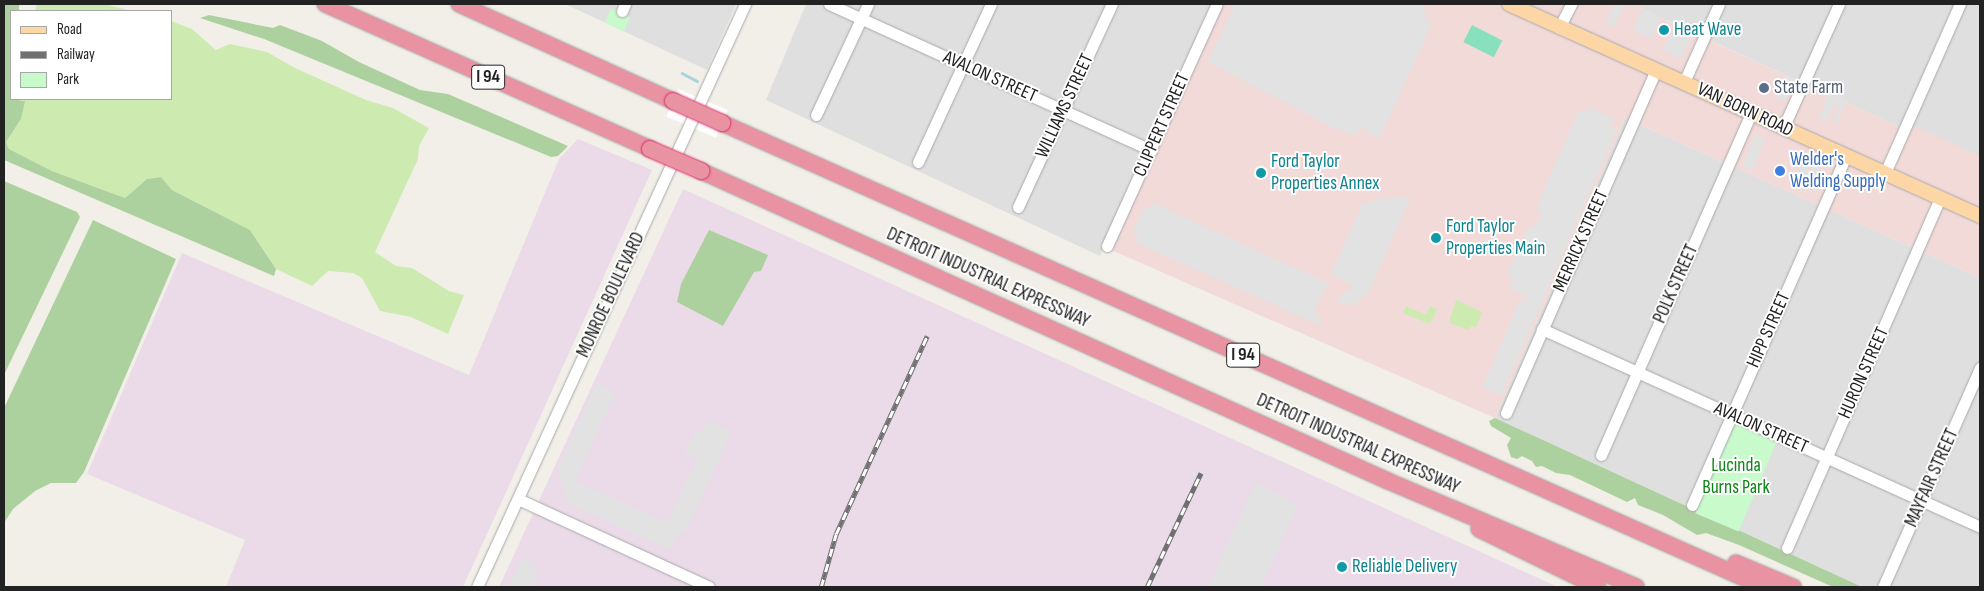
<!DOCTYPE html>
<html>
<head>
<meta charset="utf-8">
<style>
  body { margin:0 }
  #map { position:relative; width:1984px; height:591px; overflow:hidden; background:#f2efe9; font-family:"Sofia Sans Condensed",sans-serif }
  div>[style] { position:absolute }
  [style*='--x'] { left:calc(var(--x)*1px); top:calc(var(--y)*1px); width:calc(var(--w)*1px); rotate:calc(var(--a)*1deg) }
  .residential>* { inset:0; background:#e0dfdf }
  .commercial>* { inset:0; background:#f2dad9 }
  .industrial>* { inset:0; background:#ebdbe8 }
  .grass>* { inset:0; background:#cdebb0 }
  .forest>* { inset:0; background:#add19e }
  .park>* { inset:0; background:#c8facc; transform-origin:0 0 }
  .pitch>* { inset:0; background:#88e0be; transform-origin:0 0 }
  .parking>* { inset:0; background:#e2e2e2; transform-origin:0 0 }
  .pier>* { inset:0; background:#fff; transform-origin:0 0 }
  .stream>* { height:2.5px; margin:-1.25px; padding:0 1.25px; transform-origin:1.25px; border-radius:1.25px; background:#aad3df }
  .roads { filter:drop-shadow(0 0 1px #a9a9a9) drop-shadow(0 0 1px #a9a9a9) }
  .minor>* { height:11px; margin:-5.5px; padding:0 5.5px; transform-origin:5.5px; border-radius:5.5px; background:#fff }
  .major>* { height:14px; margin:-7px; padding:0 7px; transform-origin:7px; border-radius:7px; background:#fcd6a4 }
  .highway>* { height:16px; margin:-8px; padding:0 8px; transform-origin:8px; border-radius:8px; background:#e892a2 }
  .rail>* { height:4.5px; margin-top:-2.25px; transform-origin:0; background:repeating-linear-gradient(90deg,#fff 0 8px,#707070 0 16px); box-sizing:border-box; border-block:1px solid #707070 }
  .bridges { filter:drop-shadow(0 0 1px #dc2a67) drop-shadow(0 0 1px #dc2a67) }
  .highway-bridge>* { height:16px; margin:-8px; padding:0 8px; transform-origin:8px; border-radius:8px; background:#e892a2 }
  .dots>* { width:14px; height:14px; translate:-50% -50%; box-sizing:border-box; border:2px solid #fff; border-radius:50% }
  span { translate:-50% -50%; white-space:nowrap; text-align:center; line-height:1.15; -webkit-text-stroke:4px #fff; paint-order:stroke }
  .shield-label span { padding:1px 4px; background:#fff; border:1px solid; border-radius:4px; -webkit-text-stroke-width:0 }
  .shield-label { font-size:18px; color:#222; font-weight:700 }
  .culture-label { font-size:19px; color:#0d838f }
  .left { translate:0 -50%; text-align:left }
  .street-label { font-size:19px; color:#222 }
  .service-label { font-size:19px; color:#4e5e75 }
  .shop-label { font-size:19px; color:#366cbe }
  .park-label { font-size:19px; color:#0c8416 }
  .frame { position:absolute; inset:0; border:5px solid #222; pointer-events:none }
  .legend { position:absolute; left:10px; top:10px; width:162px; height:90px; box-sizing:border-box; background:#fff; border:1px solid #a7a7a7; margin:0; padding:6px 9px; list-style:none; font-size:15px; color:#222 }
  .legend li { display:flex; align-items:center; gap:10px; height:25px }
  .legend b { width:25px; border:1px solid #a7a7a7 }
</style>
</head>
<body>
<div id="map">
  <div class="residential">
    <i style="clip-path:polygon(565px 4px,736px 4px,707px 70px)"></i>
    <i style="clip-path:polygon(806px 4px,1216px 4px,1100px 256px,766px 100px)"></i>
    <i style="clip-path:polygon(1639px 4px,1980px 4px,1980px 157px,1900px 127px,1698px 35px,1643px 9px)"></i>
    <i style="clip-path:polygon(1625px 118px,1980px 278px,1980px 587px,1862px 587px,1495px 418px)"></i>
  </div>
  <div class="commercial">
    <i style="clip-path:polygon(1216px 4px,1639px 4px,1643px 9px,1695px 34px,1900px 127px,1917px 127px,1980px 156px,1980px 278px,1625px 118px,1495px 418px,1102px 246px)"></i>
  </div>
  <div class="industrial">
    <i style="clip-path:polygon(578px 139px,652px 170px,463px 587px,226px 587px,245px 540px,87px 474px,182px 253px,469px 375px,559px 159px)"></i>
    <i style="clip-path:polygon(683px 189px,1558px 587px,499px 587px)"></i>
  </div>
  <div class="grass">
    <i style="clip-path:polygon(37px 4px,105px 4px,131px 11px,35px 11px)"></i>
    <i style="clip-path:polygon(171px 21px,192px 29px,216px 50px,230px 44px,267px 52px,295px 68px,366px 100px,393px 108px,429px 128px,419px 146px,418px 159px,375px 252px,396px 266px,412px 268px,449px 291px,464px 295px,448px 334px,411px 317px,380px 311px,362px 278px,353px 273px,328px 271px,312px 286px,276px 269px,250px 230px,172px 190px,161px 177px,147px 179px,125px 198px,52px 171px,9px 149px,6px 142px,21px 119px,24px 99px,171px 99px)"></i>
    <i style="clip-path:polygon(1456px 300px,1482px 312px,1476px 328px,1471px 326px,1468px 330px,1449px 322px)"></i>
    <i style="clip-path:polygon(1406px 306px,1426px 315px,1430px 306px,1437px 309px,1430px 324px,1403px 313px)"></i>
  </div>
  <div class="forest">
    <i style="clip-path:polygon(4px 4px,19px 5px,19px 11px,11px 11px,11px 99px,25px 101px,21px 119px,6px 142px,9px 149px,52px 171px,125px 198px,147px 179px,161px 177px,172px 190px,250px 230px,276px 269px,274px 276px,4px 160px)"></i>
    <i style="clip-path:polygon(209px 15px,273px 28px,280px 25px,322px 41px,359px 62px,420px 90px,448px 94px,568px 146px,558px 156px,551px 157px,264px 39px,200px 18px)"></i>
    <i style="clip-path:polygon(4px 181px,77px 212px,80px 217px,4px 375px)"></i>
    <i style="clip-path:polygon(93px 220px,176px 259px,84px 472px,76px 483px,51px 483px,35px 491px,13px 509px,4px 523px,4px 408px)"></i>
    <i style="clip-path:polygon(709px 230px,768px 255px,761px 271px,754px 272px,723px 326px,677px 302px,681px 284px)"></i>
    <i style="clip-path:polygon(1495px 418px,1860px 586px,1860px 587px,1833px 587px,1739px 545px,1706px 533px,1697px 535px,1663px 515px,1638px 505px,1635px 498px,1627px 502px,1570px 475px,1556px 473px,1542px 466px,1536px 467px,1532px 461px,1522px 456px,1517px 459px,1511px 457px,1507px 445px,1511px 438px,1491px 426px,1489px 421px)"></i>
  </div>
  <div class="park">
    <i style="left:611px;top:9px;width:21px;height:15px;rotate:25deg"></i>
    <i style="left:1734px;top:422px;width:47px;height:99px;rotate:23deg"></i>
  </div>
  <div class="pitch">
    <i style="left:1472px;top:25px;width:34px;height:19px;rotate:27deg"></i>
  </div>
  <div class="parking">
    <i style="clip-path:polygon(1235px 4px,1423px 4px,1427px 21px,1432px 23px,1379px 140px,1360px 127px,1355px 136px,1330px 126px,1208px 62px)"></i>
    <i style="clip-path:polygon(1609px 4px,1625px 4px,1614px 27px,1606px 23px,1613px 6px)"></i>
    <i style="left:1642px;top:9px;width:21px;height:23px;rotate:23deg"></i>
    <i style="left:1674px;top:29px;width:20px;height:23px;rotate:30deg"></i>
    <i style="left:1788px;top:75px;width:9px;height:25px;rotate:27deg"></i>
    <i style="left:1828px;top:94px;width:9px;height:27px;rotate:21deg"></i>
    <i style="clip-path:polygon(1838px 95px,1847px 99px,1837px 124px,1833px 122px,1839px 108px,1833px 106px)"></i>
    <i style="clip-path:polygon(1589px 107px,1614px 119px,1610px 127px,1617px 129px,1501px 396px,1482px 387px,1520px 300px,1527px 301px,1525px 295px,1509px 288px,1513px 278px,1507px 275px,1529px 226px,1535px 227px,1542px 212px,1536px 209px,1579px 110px,1585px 113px)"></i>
    <i style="left:1755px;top:135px;width:11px;height:34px;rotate:22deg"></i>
    <i style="clip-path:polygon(1813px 165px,1824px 170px,1815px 192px,1795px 178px,1800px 166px,1810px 170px)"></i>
    <i style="clip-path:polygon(1403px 196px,1410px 198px,1368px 294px,1354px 305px,1336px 304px,1344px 292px,1355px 287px,1331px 274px,1363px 202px,1369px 204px,1380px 197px,1386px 199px)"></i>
    <i style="clip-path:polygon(1153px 203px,1328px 283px,1315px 310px,1321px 320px,1319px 325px,1135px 242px,1138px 236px,1132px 233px,1145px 206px,1150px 208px)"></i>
    <i style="clip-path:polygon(597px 383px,615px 392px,575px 481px,668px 523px,696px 459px,684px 453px,696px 429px,703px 432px,708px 421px,732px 431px,684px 534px,679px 532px,671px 550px,567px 503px,558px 468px)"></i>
    <i style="clip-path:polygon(1256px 482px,1298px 505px,1261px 587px,1208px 587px)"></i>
    <i style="clip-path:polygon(522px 558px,535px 564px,532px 570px,538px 573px,531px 587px,509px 587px)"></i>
  </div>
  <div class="pier">
    <i style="left:678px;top:89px;width:54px;height:30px;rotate:23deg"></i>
  </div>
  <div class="stream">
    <i style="--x:682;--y:73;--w:17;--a:28"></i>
  </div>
  <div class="roads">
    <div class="minor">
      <i style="--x:829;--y:4;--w:354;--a:24.4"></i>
      <i style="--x:622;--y:11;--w:8;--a:-67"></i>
      <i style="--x:1559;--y:28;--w:27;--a:-63"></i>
      <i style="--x:1684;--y:82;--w:85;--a:-65.8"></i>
      <i style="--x:816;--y:115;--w:123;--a:-64.9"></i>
      <i style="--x:1783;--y:128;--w:136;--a:-65.7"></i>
      <i style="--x:918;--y:162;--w:174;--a:-65.2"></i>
      <i style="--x:1885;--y:173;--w:185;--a:-66.1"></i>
      <i style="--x:1018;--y:207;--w:224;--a:-65.2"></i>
      <i style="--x:1107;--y:246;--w:266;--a:-65.6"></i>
      <i style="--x:1542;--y:329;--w:481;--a:24.3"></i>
      <i style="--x:1506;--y:413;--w:374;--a:-66.4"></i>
      <i style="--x:1601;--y:455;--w:373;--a:-66.3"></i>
      <i style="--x:518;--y:499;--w:210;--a:24.7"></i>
      <i style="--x:1692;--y:505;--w:381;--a:-66.2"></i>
      <i style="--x:1787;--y:548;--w:382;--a:-66.4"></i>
      <i style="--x:477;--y:587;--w:642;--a:-65.31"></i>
      <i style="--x:1883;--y:587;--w:240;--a:-66.1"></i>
    </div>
    <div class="major">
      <i style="--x:1509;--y:4;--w:517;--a:24.23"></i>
    </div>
    <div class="highway">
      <i style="--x:325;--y:4;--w:356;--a:24"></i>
      <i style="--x:459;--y:4;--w:235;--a:24.4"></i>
      <i style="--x:722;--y:123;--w:1141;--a:24"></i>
      <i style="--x:701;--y:171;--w:754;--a:24.29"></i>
      <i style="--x:1388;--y:481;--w:270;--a:23.1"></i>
      <i style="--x:1479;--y:529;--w:132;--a:26"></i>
      <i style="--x:1736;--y:563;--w:62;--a:22.8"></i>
    </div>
  </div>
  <div class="rail">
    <i style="--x:821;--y:587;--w:55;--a:-74.2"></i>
    <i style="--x:836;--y:534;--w:218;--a:-65.3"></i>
    <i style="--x:1147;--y:587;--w:126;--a:-64.7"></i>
  </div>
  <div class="bridges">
    <div class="highway-bridge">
      <i style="--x:673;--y:101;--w:54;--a:24.2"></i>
      <i style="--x:650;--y:149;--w:56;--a:23.3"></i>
    </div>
  </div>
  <div class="dots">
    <i style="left:1664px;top:30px;background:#0f9aa8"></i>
    <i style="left:1764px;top:88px;background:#5c6f8a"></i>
    <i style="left:1780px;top:171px;background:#3f7fe0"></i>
    <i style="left:1261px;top:173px;background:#0f9aa8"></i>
    <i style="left:1436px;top:238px;background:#0f9aa8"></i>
    <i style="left:1342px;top:567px;background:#0f9aa8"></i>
  </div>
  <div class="shield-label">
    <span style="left:488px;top:77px">I 94</span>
    <span style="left:1243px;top:355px">I 94</span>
  </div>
  <div class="culture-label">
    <span class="left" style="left:1674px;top:30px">Heat Wave</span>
    <span class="left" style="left:1271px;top:173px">Ford Taylor<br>Properties Annex</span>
    <span class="left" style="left:1446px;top:238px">Ford Taylor<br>Properties Main</span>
    <span class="left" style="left:1352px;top:567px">Reliable Delivery</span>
  </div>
  <div class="street-label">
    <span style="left:990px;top:77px;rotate:24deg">AVALON STREET</span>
    <span style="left:1065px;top:106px;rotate:-65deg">WILLIAMS STREET</span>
    <span style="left:1745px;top:110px;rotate:25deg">VAN BORN ROAD</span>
    <span style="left:1162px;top:125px;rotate:-66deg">CLIPPERT STREET</span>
    <span style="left:1581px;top:241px;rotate:-66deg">MERRICK STREET</span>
    <span style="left:988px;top:278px;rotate:24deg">DETROIT INDUSTRIAL EXPRESSWAY</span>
    <span style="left:1676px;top:284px;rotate:-66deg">POLK STREET</span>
    <span style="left:611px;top:295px;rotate:-65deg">MONROE BOULEVARD</span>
    <span style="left:1769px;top:330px;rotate:-66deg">HIPP STREET</span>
    <span style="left:1864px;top:373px;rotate:-66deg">HURON STREET</span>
    <span style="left:1761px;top:428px;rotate:24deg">AVALON STREET</span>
    <span style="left:1358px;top:444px;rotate:24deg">DETROIT INDUSTRIAL EXPRESSWAY</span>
    <span style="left:1932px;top:478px;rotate:-66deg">MAYFAIR STREET</span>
  </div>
  <div class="service-label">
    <span class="left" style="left:1774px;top:88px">State Farm</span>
  </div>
  <div class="shop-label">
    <span class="left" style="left:1790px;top:171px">Welder's<br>Welding Supply</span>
  </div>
  <div class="park-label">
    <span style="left:1736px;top:477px">Lucinda<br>Burns Park</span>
  </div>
  <div class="frame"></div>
  <ul class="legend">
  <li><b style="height:6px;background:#fcd6a4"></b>Road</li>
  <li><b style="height:6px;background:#707070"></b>Railway</li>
  <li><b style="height:14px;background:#c8facc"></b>Park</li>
  </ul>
</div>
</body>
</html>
